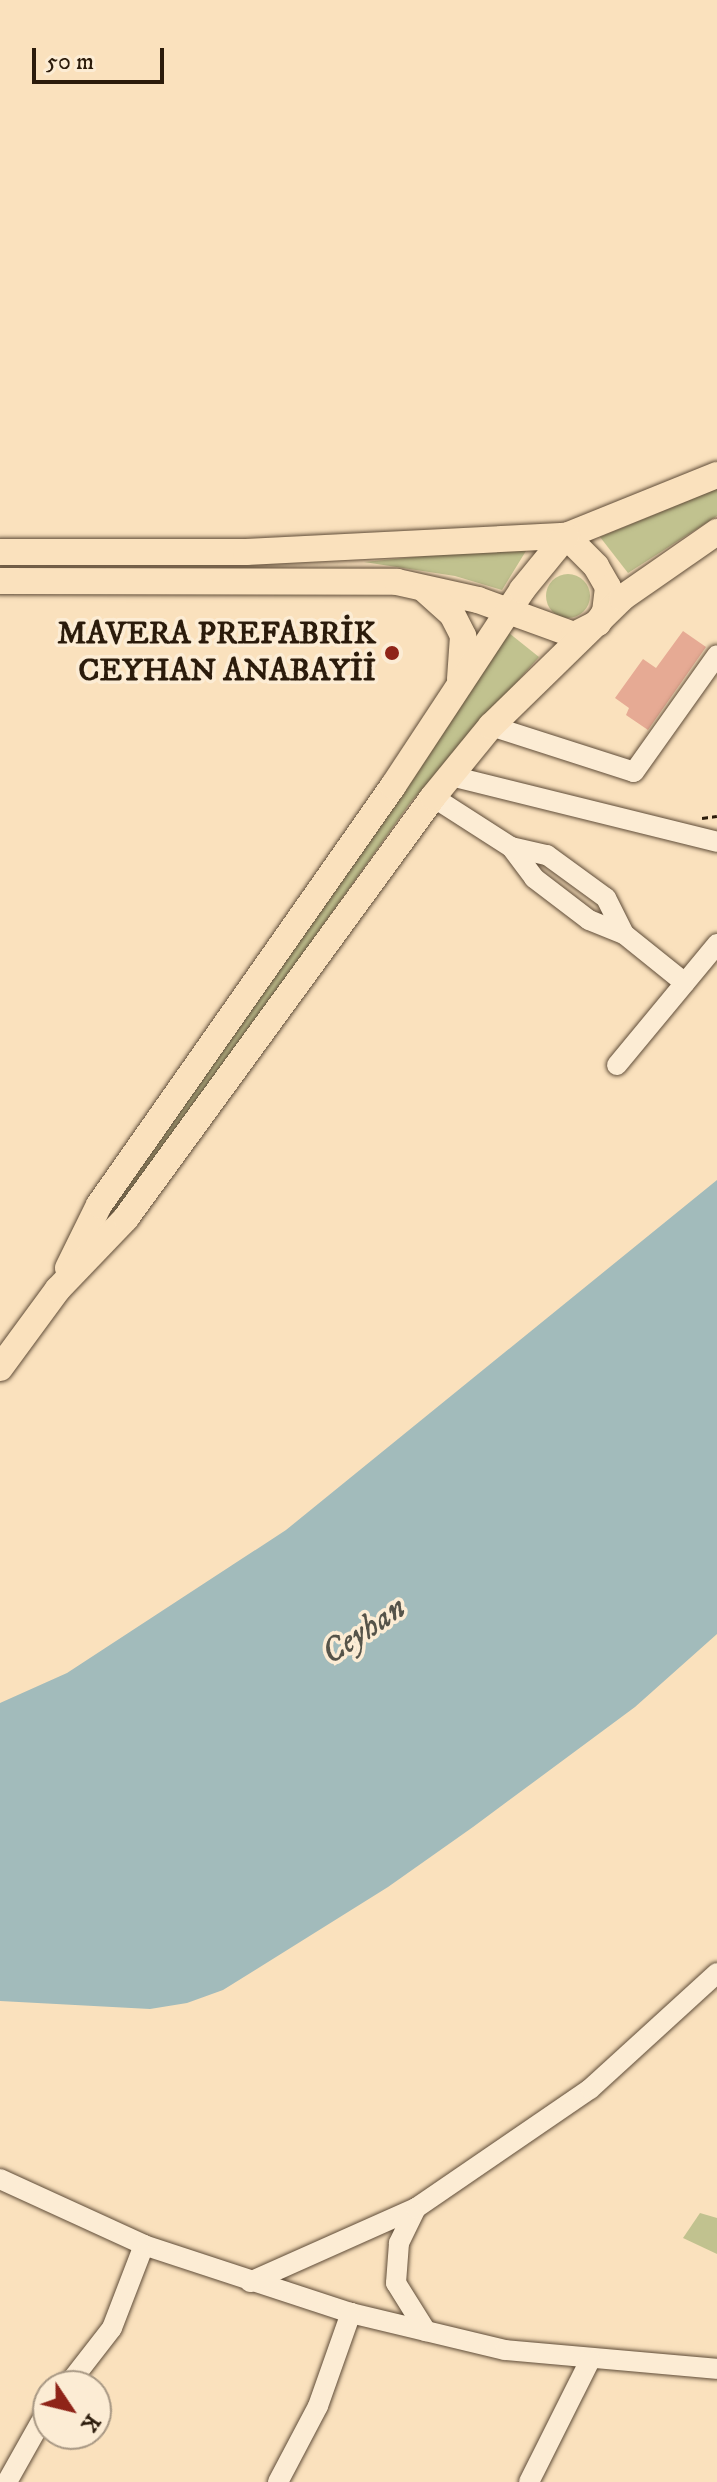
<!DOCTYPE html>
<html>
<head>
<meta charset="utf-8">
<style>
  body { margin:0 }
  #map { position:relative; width:717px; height:2482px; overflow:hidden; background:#fae1bd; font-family:"IM FELL DW Pica",serif }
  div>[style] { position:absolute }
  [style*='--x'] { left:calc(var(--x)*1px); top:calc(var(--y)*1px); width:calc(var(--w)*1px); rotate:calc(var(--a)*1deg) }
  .green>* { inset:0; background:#c1c28f }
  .round { border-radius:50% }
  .water>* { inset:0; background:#a2bbbb }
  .building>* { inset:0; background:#e6aa94 }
  .path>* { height:3px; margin-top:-1.5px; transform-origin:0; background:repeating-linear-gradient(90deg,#2b1b0b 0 6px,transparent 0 10px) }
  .roads { filter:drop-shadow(0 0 2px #5f4c38) drop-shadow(0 0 2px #5f4c38) }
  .minor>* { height:20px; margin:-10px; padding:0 10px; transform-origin:10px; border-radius:10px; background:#fcecd4 }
  .major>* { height:26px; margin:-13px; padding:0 13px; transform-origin:13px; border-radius:13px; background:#fae1bd }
  .dots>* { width:22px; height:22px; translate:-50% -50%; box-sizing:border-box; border:4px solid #fcecd4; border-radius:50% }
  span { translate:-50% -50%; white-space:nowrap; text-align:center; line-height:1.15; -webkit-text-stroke:7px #fcecd4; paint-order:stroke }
  .poi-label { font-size:32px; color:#2b1b0b; font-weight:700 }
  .right { translate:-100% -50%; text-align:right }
  .water-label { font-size:34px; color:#555349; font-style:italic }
  .north { position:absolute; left:32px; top:2370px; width:80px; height:80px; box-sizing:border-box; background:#fcecd4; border:2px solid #a89884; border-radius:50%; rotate:125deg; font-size:22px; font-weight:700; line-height:32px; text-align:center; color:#2b1b0b }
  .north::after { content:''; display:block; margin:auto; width:28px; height:36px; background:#8f2418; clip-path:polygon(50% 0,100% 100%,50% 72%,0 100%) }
  .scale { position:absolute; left:32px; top:48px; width:132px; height:36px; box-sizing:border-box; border:4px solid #2b1b0b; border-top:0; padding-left:10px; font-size:24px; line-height:28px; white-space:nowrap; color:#2b1b0b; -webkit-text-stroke:6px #fcecd4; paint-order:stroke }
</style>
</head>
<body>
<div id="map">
  <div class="green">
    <i style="clip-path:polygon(717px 489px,717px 516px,628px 573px,600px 537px)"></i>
    <i style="clip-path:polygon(529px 546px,502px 590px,455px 576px,364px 562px)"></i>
    <i class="round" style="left:546px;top:574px;width:44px;height:44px"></i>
    <i style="clip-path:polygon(509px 633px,539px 657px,410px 803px,109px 1226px,102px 1222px,400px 799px)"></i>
    <i style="clip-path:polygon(700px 2213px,717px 2218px,717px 2254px,683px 2238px)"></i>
  </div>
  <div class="water">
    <i style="clip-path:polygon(717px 1180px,717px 1634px,635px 1707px,473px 1827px,388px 1887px,223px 1990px,187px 2003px,150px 2009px,0 2001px,0 1703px,67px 1673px,286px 1530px)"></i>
  </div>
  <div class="building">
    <i style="clip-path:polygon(683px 631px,706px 647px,648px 730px,626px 715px,629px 708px,615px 698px,643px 659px,656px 668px)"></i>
  </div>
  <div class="path">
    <i style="--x:702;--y:818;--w:15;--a:-8"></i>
  </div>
  <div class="roads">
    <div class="minor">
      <i style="--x:491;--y:726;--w:150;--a:17.8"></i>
      <i style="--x:634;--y:772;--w:143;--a:-54.6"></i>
      <i style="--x:451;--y:776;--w:274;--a:13.9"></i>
      <i style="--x:433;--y:797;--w:93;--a:32.7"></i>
      <i style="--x:511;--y:847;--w:39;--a:53"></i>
      <i style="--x:534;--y:878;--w:69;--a:37.4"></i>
      <i style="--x:589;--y:920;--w:38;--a:22"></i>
      <i style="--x:624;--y:934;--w:78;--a:38.8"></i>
      <i style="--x:511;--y:847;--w:37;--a:13"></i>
      <i style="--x:547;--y:855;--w:73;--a:36.1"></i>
      <i style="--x:606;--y:898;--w:40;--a:63.4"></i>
      <i style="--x:617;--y:1065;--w:157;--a:-50.4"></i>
      <i style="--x:0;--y:2179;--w:158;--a:24.6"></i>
      <i style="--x:144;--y:2245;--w:218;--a:18.2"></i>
      <i style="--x:351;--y:2313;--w:158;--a:13.5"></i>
      <i style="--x:505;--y:2350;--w:213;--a:5.1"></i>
      <i style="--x:416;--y:2208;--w:39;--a:116"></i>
      <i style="--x:399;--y:2243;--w:40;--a:94.3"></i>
      <i style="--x:396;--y:2283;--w:57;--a:58"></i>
      <i style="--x:250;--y:2282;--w:182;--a:-24"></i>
      <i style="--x:416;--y:2208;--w:211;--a:-34.4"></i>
      <i style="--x:590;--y:2089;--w:172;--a:-42.4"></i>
      <i style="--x:67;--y:2386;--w:73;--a:-52.2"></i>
      <i style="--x:112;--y:2328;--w:89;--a:-68.9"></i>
      <i style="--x:7;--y:2482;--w:84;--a:-60.7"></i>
      <i style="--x:278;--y:2482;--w:86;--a:-62.2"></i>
      <i style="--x:318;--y:2406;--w:99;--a:-70.5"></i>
      <i style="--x:529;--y:2482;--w:136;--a:-63.4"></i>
    </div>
    <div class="major">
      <i style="--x:0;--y:552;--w:246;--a:0"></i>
      <i style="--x:246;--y:552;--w:320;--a:-2.9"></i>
      <i style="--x:566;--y:536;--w:163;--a:-22"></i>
      <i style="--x:0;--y:581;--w:397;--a:0.1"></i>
      <i style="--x:397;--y:582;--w:83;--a:12.5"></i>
      <i style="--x:478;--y:600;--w:102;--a:20"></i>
      <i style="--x:574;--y:635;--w:27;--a:-27"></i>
      <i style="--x:598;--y:623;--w:13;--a:-58"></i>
      <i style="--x:605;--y:612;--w:25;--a:-83"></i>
      <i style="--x:608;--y:587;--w:24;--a:-120"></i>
      <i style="--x:596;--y:566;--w:42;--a:-135"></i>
      <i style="--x:425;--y:590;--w:36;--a:42"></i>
      <i style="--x:452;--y:614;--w:25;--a:63"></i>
      <i style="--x:463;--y:636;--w:43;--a:94"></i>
      <i style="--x:68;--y:1268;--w:70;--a:-63.8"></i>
      <i style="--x:99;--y:1205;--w:512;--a:-54.94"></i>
      <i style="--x:393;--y:786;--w:235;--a:-56.6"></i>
      <i style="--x:522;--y:590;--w:70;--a:-50.8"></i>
      <i style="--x:0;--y:1368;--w:98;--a:-53.7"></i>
      <i style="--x:58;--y:1289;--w:98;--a:-46.2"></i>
      <i style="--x:126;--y:1218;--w:521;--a:-53.9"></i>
      <i style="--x:433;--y:797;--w:92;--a:-50.8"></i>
      <i style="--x:491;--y:726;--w:183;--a:-44.3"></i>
      <i style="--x:622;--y:598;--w:116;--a:-34.8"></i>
    </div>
  </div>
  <div class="dots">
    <i style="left:392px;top:653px;background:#8f2418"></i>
  </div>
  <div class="poi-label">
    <span class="right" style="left:376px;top:653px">MAVERA PREFABRİK<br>CEYHAN ANABAYİİ</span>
  </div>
  <div class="water-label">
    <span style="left:364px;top:1631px;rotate:-34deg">Ceyhan</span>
  </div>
  <div class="north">K</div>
  <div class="scale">50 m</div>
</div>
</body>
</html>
